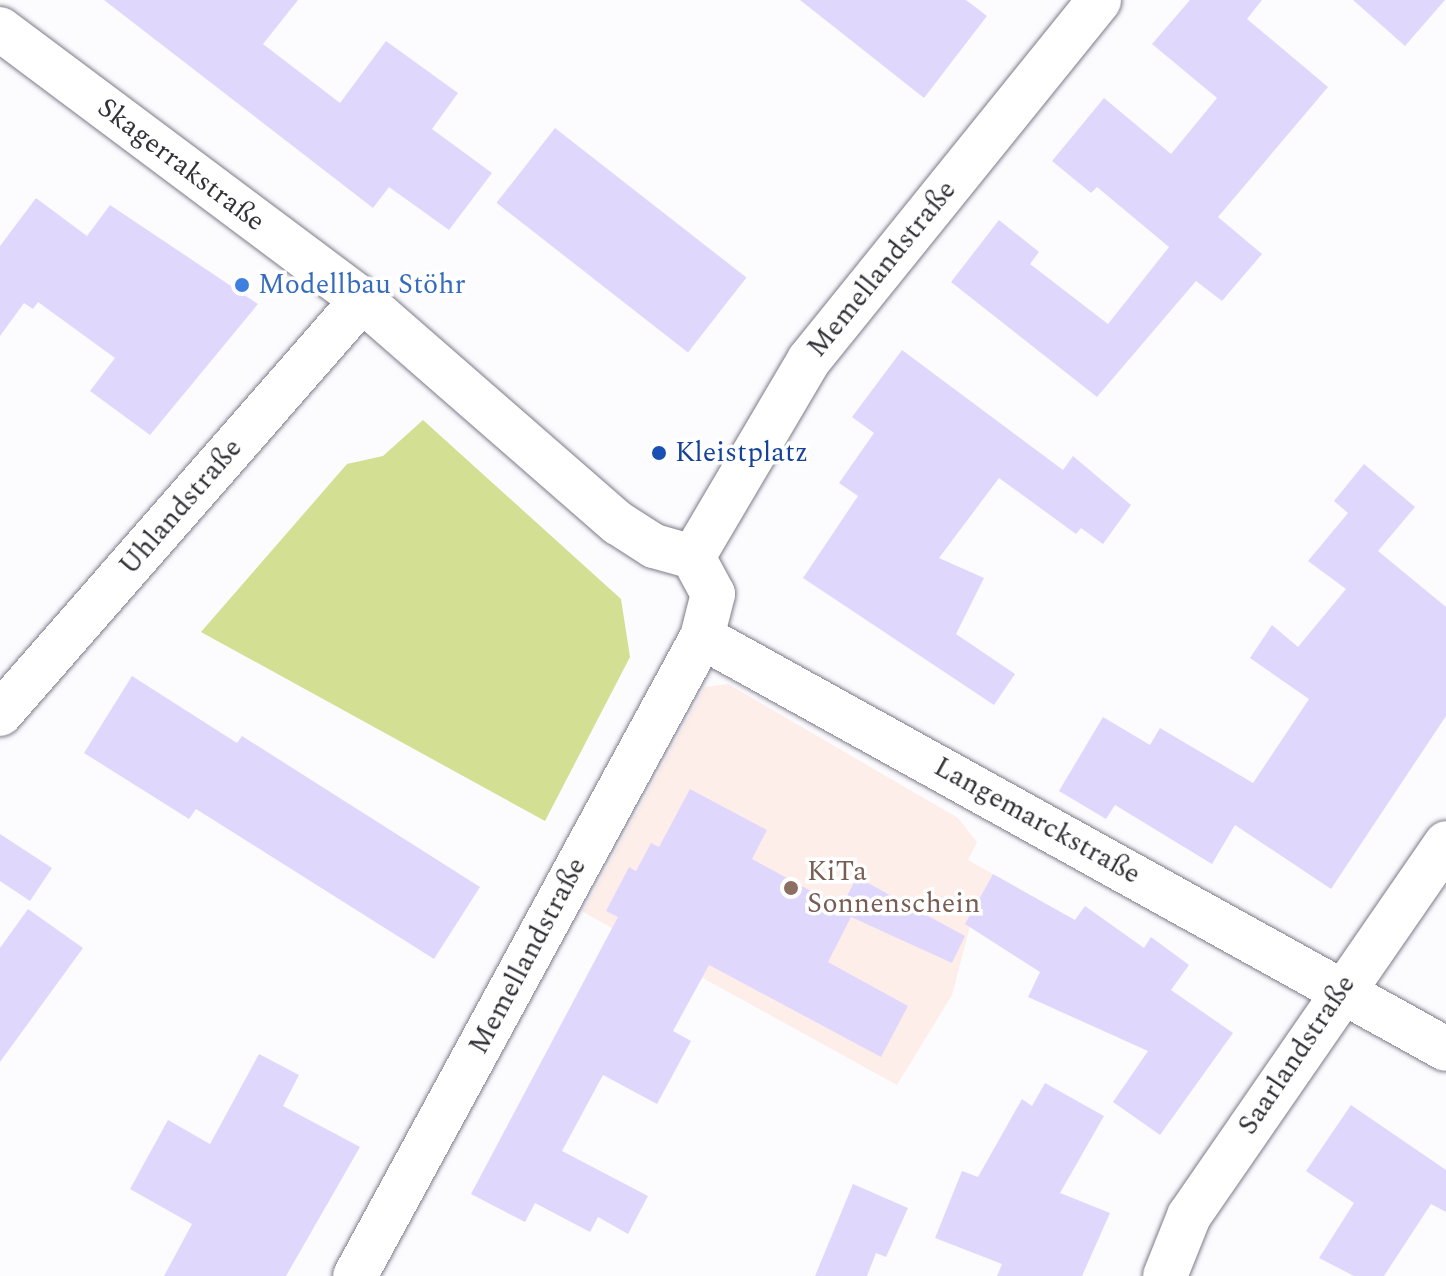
<!DOCTYPE html>
<html>
<head>
<meta charset="utf-8">
<style>
  body { margin:0 }
  #map { position:relative; width:1446px; height:1276px; overflow:hidden; background:#fcfbfe; font-family:Spectral,serif }
  div>[style] { position:absolute }
  [style*='--x'] { left:calc(var(--x)*1px); top:calc(var(--y)*1px); width:calc(var(--w)*1px); rotate:calc(var(--a)*1deg) }
  .education>* { inset:0; background:#feeeea }
  .green>* { inset:0; background:#d3df92 }
  .building>* { inset:0; background:#e0d8fc; transform-origin:0 0 }
  .roads { filter:drop-shadow(0 0 2px #7e7b88) drop-shadow(0 0 2px #7e7b88) }
  .minor>* { height:44px; margin:-22px; padding:0 22px; transform-origin:22px; border-radius:22px; background:#fff }
  .dots>* { width:22px; height:22px; translate:-50% -50%; box-sizing:border-box; border:4px solid #fff; border-radius:50% }
  span { translate:-50% -50%; white-space:nowrap; text-align:center; line-height:1.15; -webkit-text-stroke:7px #fff; paint-order:stroke }
  .street-label { font-size:28px; color:#323137 }
  .shop-label { font-size:28px; color:#366cbe }
  .left { translate:0 -50%; text-align:left }
  .transit-label { font-size:28px; color:#164399 }
  .education-label { font-size:28px; color:#785e54 }
</style>
</head>
<body>
<div id="map">
  <div class="education">
    <i style="clip-path:polygon(728px 684px,958px 818px,977px 842px,968px 860px,993px 874px,976px 904px,952px 995px,897px 1085px,583px 912px,705px 687px)"></i>
  </div>
  <div class="green">
    <i style="clip-path:polygon(423px 420px,621px 599px,630px 657px,545px 821px,201px 632px,347px 464px,383px 456px)"></i>
  </div>
  <div class="building">
    <i style="clip-path:polygon(104px 0,298px 0,263px 44px,340px 103px,386px 41px,458px 93px,432px 129px,492px 173px,449px 230px,389px 187px,373px 208px)"></i>
    <i style="clip-path:polygon(800px 0,966px 0,987px 16px,924px 98px)"></i>
    <i style="clip-path:polygon(1190px 0,1262px 0,1247px 19px,1328px 87px,1218px 217px,1262px 254px,1222px 301px,1196px 281px,1097px 397px,951px 282px,999px 220px,1039px 252px,1030px 264px,1108px 324px,1169px 247px,1097px 187px,1091px 193px,1052px 161px,1104px 98px,1171px 154px,1217px 98px,1152px 44px)"></i>
    <i style="clip-path:polygon(1353px 0,1445px 0,1405px 46px)"></i>
    <i style="left:555px;top:128px;width:243px;height:95px;rotate:38deg"></i>
    <i style="clip-path:polygon(36px 198px,87px 236px,110px 205px,258px 304px,150px 435px,90px 391px,115px 358px,38px 302px,33px 309px,24px 303px,0 336px,0 246px)"></i>
    <i style="clip-path:polygon(902px 350px,1063px 470px,1073px 456px,1131px 505px,1103px 544px,1081px 528px,1076px 534px,999px 478px,939px 558px,984px 578px,956px 634px,1015px 674px,994px 705px,803px 578px,858px 496px,839px 483px,874px 433px,852px 417px)"></i>
    <i style="clip-path:polygon(1364px 464px,1415px 507px,1378px 551px,1446px 607px,1446px 716px,1331px 889px,1235px 825px,1212px 864px,1115px 805px,1106px 819px,1059px 791px,1103px 717px,1150px 745px,1160px 728px,1253px 783px,1309px 699px,1250px 658px,1272px 625px,1298px 647px,1346px 589px,1308px 561px,1348px 513px,1334px 501px)"></i>
    <i style="clip-path:polygon(132px 676px,237px 743px,242px 736px,480px 887px,434px 959px,196px 809px,189px 819px,84px 753px)"></i>
    <i style="clip-path:polygon(690px 789px,767px 830px,752px 859px,841px 907px,857px 877px,965px 936px,952px 963px,851px 917px,828px 962px,908px 1006px,881px 1057px,709px 965px,673px 1031px,691px 1041px,657px 1104px,603px 1075px,562px 1151px,648px 1196px,628px 1234px,598px 1217px,590px 1232px,535px 1203px,525px 1222px,471px 1194px,618px 917px,606px 911px,629px 867px,636px 871px,651px 843px,659px 847px)"></i>
    <i style="clip-path:polygon(0 834px,52px 868px,30px 901px,0 881px)"></i>
    <i style="clip-path:polygon(993px 874px,1075px 920px,1085px 906px,1144px 948px,1151px 937px,1189px 965px,1171px 990px,1233px 1033px,1160px 1135px,1113px 1102px,1148px 1051px,1028px 997px,1040px 972px,965px 924px)"></i>
    <i style="clip-path:polygon(28px 909px,83px 948px,0 1062px,0 948px)"></i>
    <i style="clip-path:polygon(259px 1054px,299px 1075px,283px 1106px,360px 1147px,286px 1276px,164px 1276px,192px 1224px,130px 1189px,168px 1120px,210px 1144px)"></i>
    <i style="clip-path:polygon(1045px 1083px,1104px 1116px,1060px 1193px,1110px 1213px,1082px 1276px,997px 1276px,1002px 1264px,935px 1238px,962px 1171px,978px 1177px,1022px 1099px,1032px 1106px)"></i>
    <i style="clip-path:polygon(1351px 1105px,1446px 1170px,1446px 1212px,1431px 1204px,1384px 1276px,1354px 1276px,1319px 1258px,1354px 1203px,1306px 1171px)"></i>
    <i style="clip-path:polygon(853px 1184px,908px 1208px,886px 1257px,876px 1253px,867px 1276px,815px 1276px)"></i>
  </div>
  <div class="roads">
    <div class="minor">
      <i style="--x:0;--y:29;--w:452;--a:36.8"></i>
      <i style="--x:362;--y:300;--w:340;--a:41.1"></i>
      <i style="--x:618;--y:523;--w:43;--a:32.6"></i>
      <i style="--x:654;--y:546;--w:41;--a:15.8"></i>
      <i style="--x:693;--y:557;--w:42;--a:61.6"></i>
      <i style="--x:713;--y:594;--w:44;--a:104.3"></i>
      <i style="--x:702;--y:637;--w:850;--a:28.98"></i>
      <i style="--x:693;--y:557;--w:229;--a:-59.5"></i>
      <i style="--x:809;--y:360;--w:462;--a:-51.1"></i>
      <i style="--x:0;--y:714;--w:550;--a:-48.83"></i>
      <i style="--x:355;--y:1276;--w:727;--a:-61.5"></i>
      <i style="--x:1165;--y:1276;--w:65;--a:-68.2"></i>
      <i style="--x:1189;--y:1216;--w:453;--a:-55.4"></i>
    </div>
  </div>
  <div class="dots">
    <i style="left:242px;top:285px;background:#3f7fe0"></i>
    <i style="left:659px;top:453px;background:#1a4fb4"></i>
    <i style="left:791px;top:888px;background:#8d6e63"></i>
  </div>
  <div class="street-label">
    <span style="left:181px;top:165px;rotate:37deg">Skagerrakstraße</span>
    <span style="left:882px;top:269px;rotate:-51deg">Memellandstraße</span>
    <span style="left:181px;top:507px;rotate:-49deg">Uhlandstraße</span>
    <span style="left:1037px;top:821px;rotate:29deg">Langemarckstraße</span>
    <span style="left:528px;top:956px;rotate:-62deg">Memellandstraße</span>
    <span style="left:1297px;top:1055px;rotate:-56deg">Saarlandstraße</span>
  </div>
  <div class="shop-label">
    <span class="left" style="left:258px;top:285px">Modellbau Stöhr</span>
  </div>
  <div class="transit-label">
    <span class="left" style="left:675px;top:453px">Kleistplatz</span>
  </div>
  <div class="education-label">
    <span class="left" style="left:807px;top:888px">KiTa<br>Sonnenschein</span>
  </div>
</div>
</body>
</html>
